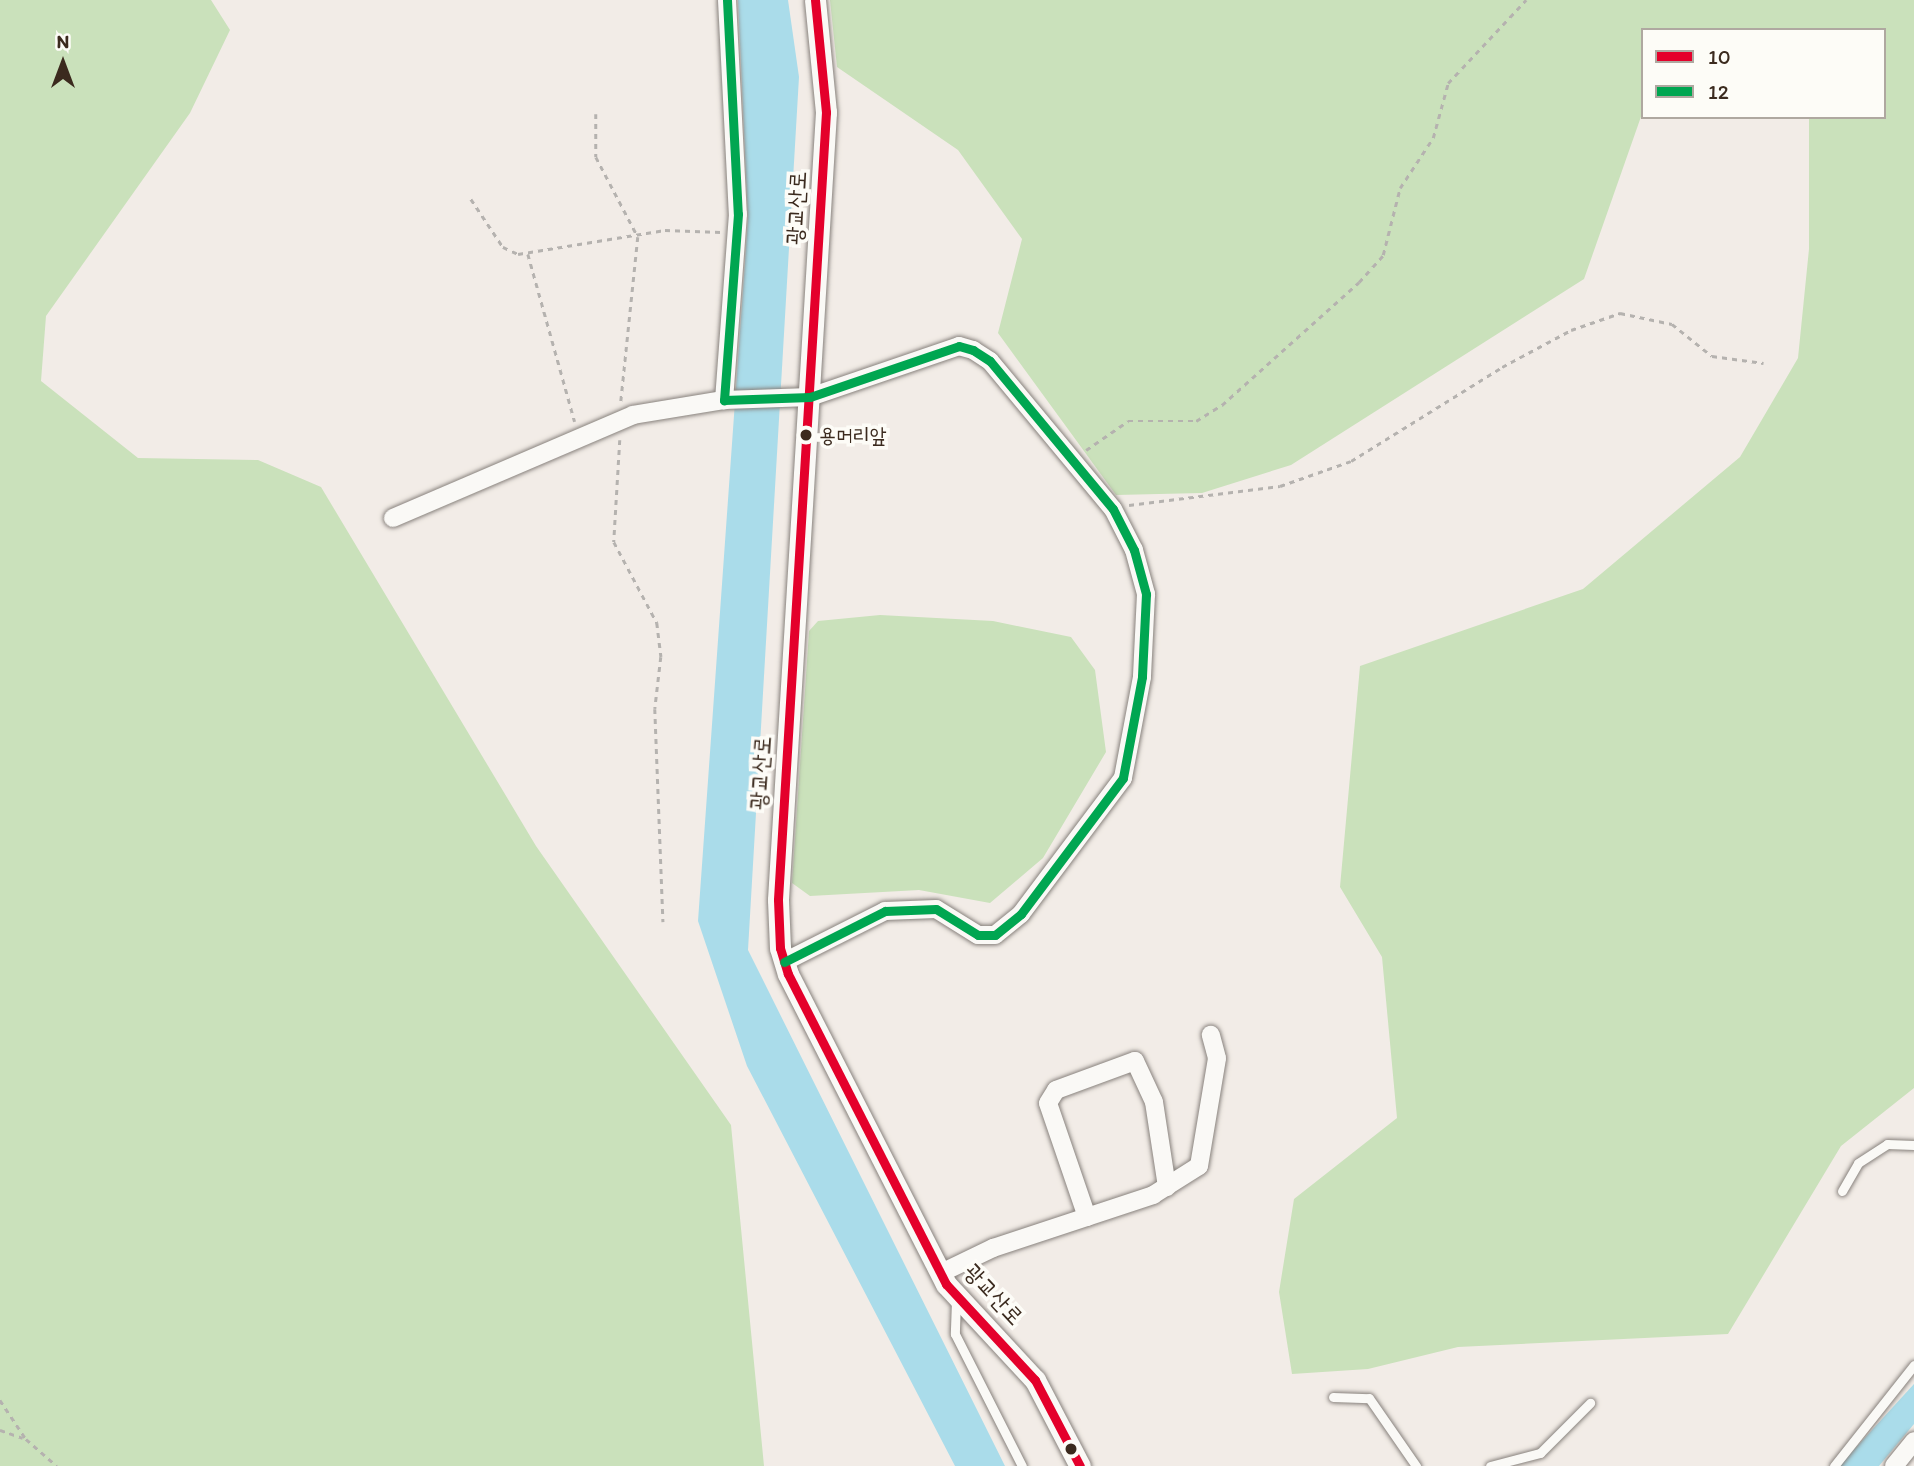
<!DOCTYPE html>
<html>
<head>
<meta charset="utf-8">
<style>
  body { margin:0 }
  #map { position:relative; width:1914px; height:1466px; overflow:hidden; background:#f2ece7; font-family:Itim,"Poor Story",sans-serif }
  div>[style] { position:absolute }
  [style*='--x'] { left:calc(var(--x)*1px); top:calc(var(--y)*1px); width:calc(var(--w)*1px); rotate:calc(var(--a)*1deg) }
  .green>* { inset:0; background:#cae1bb }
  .water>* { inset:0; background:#aadcea }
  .path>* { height:2.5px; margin-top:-1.25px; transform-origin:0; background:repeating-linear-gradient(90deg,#b5b2af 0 5px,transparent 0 10px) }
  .roads { filter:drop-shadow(0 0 2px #88827d) drop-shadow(0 0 2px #88827d) }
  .service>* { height:9px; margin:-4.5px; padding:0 4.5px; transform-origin:4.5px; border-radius:4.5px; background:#faf9f6 }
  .minor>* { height:18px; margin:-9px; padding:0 9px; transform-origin:9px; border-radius:9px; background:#faf9f6 }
  .tertiary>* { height:21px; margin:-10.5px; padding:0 10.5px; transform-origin:10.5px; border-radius:10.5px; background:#faf9f6 }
  .bus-1>* { height:9px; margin:-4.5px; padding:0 4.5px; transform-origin:4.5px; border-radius:4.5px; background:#e4002b }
  .bus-2>* { height:9px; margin:-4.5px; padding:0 4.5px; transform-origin:4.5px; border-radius:4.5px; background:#00a651 }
  .dots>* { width:19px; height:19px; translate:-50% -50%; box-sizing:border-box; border:4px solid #fdfcf7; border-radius:50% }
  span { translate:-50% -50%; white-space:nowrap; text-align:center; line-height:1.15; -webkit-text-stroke:7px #fdfcf7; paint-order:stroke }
  .bus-label { font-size:21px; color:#3b2a1e }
  .left { translate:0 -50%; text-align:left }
  .street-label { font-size:23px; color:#3b2a1e }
  .legend { position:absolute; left:1641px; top:28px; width:245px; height:91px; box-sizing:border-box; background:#fdfcf7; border:2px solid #afa8a0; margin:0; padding:9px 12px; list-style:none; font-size:21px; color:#3b2a1e }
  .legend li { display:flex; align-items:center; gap:14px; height:35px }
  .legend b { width:35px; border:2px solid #afa8a0 }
  .north { position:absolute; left:28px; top:28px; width:70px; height:70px; -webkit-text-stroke:5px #fdfcf7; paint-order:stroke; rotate:0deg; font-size:19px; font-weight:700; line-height:28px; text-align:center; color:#3b2a1e }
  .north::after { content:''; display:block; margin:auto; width:24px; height:32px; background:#3b2a1e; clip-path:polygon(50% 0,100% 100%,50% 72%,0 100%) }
</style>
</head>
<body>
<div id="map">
  <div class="green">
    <i style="clip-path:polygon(0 0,211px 0,230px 30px,190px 113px,46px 316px,41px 381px,138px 458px,258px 460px,321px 487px,536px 846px,731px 1125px,764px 1466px,0 1466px)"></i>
    <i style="clip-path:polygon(830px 0,1914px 0,1914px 1088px,1841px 1146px,1728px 1334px,1458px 1347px,1368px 1369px,1292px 1374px,1279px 1292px,1294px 1199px,1397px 1118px,1382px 957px,1340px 887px,1360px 666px,1583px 589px,1740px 457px,1798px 358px,1809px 249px,1809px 117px,1884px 117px,1884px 30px,1643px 30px,1643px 111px,1584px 279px,1291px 465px,1202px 493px,1116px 495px,998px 333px,1022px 239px,958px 150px,837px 67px)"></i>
    <i style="clip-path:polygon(880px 615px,993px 621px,1071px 637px,1095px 670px,1106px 752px,1043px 858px,990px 903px,919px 890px,810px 896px,792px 883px,809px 631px,818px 621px)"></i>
  </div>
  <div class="water">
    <i style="clip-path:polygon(738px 0,788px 0,799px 77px,748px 950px,1005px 1466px,955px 1466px,747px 1066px,698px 921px,748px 219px)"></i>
    <i style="clip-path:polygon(1914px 1384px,1914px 1424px,1879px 1466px,1839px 1466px)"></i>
  </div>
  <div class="path">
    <i style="--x:596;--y:114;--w:43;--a:90"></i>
    <i style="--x:596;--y:157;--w:90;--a:62.3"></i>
    <i style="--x:638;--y:237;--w:166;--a:95.9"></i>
    <i style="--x:471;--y:199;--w:58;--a:56.3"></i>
    <i style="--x:503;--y:247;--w:17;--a:25"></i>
    <i style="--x:518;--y:254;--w:149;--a:-9.3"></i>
    <i style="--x:665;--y:230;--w:56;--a:2"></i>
    <i style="--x:528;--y:254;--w:174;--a:74.4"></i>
    <i style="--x:620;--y:440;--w:102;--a:93.4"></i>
    <i style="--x:614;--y:542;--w:92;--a:62"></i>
    <i style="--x:657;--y:623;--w:34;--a:83"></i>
    <i style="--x:661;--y:657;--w:52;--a:96.6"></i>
    <i style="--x:655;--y:709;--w:213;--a:87.8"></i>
    <i style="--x:1086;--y:450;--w:51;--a:-34.6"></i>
    <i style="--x:1128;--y:421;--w:68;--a:0"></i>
    <i style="--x:1196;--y:421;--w:31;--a:-32"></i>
    <i style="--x:1222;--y:405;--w:184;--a:-41.9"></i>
    <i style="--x:1359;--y:282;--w:36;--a:-48"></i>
    <i style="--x:1383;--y:255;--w:69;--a:-75.8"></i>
    <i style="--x:1400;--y:188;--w:60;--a:-56.6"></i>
    <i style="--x:1433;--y:138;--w:57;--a:-74.7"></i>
    <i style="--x:1448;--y:83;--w:114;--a:-46.8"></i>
    <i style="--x:1129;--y:505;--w:152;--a:-7.2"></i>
    <i style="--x:1280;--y:486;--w:75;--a:-19.4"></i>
    <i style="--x:1351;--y:461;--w:178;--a:-31.9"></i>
    <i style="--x:1502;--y:367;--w:78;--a:-28.2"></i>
    <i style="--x:1571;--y:330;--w:52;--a:-19.1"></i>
    <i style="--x:1620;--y:313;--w:53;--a:11.9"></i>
    <i style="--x:1672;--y:324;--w:51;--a:38.7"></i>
    <i style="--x:1712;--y:356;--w:52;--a:7.7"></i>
    <i style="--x:0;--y:1400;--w:47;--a:56.3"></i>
    <i style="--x:26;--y:1439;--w:41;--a:41.1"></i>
    <i style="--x:0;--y:1430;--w:24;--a:19"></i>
  </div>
  <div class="roads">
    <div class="service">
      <i style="--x:1842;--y:1191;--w:32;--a:-60"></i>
      <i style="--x:1858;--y:1163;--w:35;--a:-33"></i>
      <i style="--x:1887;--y:1144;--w:27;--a:2"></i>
      <i style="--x:956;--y:1300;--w:34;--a:92"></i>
      <i style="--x:955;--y:1334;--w:148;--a:63.1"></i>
      <i style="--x:1333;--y:1397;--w:36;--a:2"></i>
      <i style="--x:1369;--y:1398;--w:83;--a:55.3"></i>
      <i style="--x:1490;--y:1466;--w:52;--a:-14.6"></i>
      <i style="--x:1540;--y:1453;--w:71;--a:-45"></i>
      <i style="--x:1834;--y:1466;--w:129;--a:-51.6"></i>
    </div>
    <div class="minor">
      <i style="--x:727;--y:0;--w:214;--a:87.1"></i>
      <i style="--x:738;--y:214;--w:187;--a:94.3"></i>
      <i style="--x:724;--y:400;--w:86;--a:-2"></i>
      <i style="--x:810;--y:397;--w:157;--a:-18.9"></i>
      <i style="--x:959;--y:346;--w:15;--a:16"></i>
      <i style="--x:973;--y:350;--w:20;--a:33"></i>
      <i style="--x:990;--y:361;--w:192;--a:50.3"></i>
      <i style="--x:1113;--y:509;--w:46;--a:62.9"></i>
      <i style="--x:1134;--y:550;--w:46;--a:74.7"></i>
      <i style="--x:1146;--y:594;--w:83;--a:92.8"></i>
      <i style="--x:1142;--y:677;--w:103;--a:100.7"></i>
      <i style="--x:1123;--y:778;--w:170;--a:126.9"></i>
      <i style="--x:1021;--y:914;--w:33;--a:141"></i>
      <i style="--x:995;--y:935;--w:17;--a:180"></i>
      <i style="--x:978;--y:935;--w:49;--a:-148.2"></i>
      <i style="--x:936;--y:909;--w:51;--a:177.8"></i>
      <i style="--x:885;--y:911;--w:113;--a:153.2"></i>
      <i style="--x:393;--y:518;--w:261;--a:-23.2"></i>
      <i style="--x:633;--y:415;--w:92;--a:-9.4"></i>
      <i style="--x:1087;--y:1217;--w:120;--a:-108.9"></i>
      <i style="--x:1048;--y:1103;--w:15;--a:-58"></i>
      <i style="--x:1056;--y:1090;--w:84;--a:-20.2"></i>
      <i style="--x:1135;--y:1061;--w:45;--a:65.1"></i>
      <i style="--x:1154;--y:1102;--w:86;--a:81.3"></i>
      <i style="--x:941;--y:1273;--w:58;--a:-25.7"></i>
      <i style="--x:993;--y:1248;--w:169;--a:-18.3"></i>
      <i style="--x:1153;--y:1195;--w:54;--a:-32.2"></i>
      <i style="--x:1199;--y:1166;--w:109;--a:-80.5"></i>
      <i style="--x:1217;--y:1058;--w:24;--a:-105"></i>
      <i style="--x:1894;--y:1466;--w:32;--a:-51"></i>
    </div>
    <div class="tertiary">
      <i style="--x:815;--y:0;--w:113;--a:84.4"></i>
      <i style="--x:826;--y:112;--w:789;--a:93.49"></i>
      <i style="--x:778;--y:900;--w:48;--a:87.6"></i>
      <i style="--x:780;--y:948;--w:27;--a:73"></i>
      <i style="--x:788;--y:974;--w:348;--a:63"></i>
      <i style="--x:946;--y:1284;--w:131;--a:47.2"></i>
      <i style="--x:1035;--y:1380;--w:97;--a:62.4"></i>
    </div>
  </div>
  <div class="bus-1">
    <i style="--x:815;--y:0;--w:113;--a:84.4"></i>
    <i style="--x:826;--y:112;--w:789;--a:93.49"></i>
    <i style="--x:778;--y:900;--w:48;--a:87.6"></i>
    <i style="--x:780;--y:948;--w:27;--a:73"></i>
    <i style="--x:788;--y:974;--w:348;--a:63"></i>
    <i style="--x:946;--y:1284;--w:131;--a:47.2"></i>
    <i style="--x:1035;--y:1380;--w:97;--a:62.4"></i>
  </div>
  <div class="bus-2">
    <i style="--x:727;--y:0;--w:214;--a:87.1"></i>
    <i style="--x:738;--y:214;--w:187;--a:94.3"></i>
    <i style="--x:724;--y:400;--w:86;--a:-2"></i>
    <i style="--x:810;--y:397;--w:157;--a:-18.9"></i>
    <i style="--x:959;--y:346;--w:15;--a:16"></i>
    <i style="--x:973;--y:350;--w:20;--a:33"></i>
    <i style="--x:990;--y:361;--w:192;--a:50.3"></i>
    <i style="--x:1113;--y:509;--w:46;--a:62.9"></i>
    <i style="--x:1134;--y:550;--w:46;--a:74.7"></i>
    <i style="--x:1146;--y:594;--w:83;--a:92.8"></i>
    <i style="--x:1142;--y:677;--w:103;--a:100.7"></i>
    <i style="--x:1123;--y:778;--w:170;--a:126.9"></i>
    <i style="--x:1021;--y:914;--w:33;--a:141"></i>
    <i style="--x:995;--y:935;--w:17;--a:180"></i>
    <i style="--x:978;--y:935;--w:49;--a:-148.2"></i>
    <i style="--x:936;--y:909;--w:51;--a:177.8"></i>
    <i style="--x:885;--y:911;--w:113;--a:153.2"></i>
  </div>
  <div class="dots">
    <i style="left:806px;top:435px;background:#3b2a1e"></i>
    <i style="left:1071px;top:1449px;background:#3b2a1e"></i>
  </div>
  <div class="bus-label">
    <span class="left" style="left:819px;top:435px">용머리앞</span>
  </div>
  <div class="street-label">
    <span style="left:796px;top:208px;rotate:-87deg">광교산로</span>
    <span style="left:760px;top:773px;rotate:-86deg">광교산로</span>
    <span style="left:994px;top:1294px;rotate:47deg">광교산로</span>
  </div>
  <ul class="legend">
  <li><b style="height:9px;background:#e4002b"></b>10</li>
  <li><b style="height:9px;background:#00a651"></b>12</li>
  </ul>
  <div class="north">N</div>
</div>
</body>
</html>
